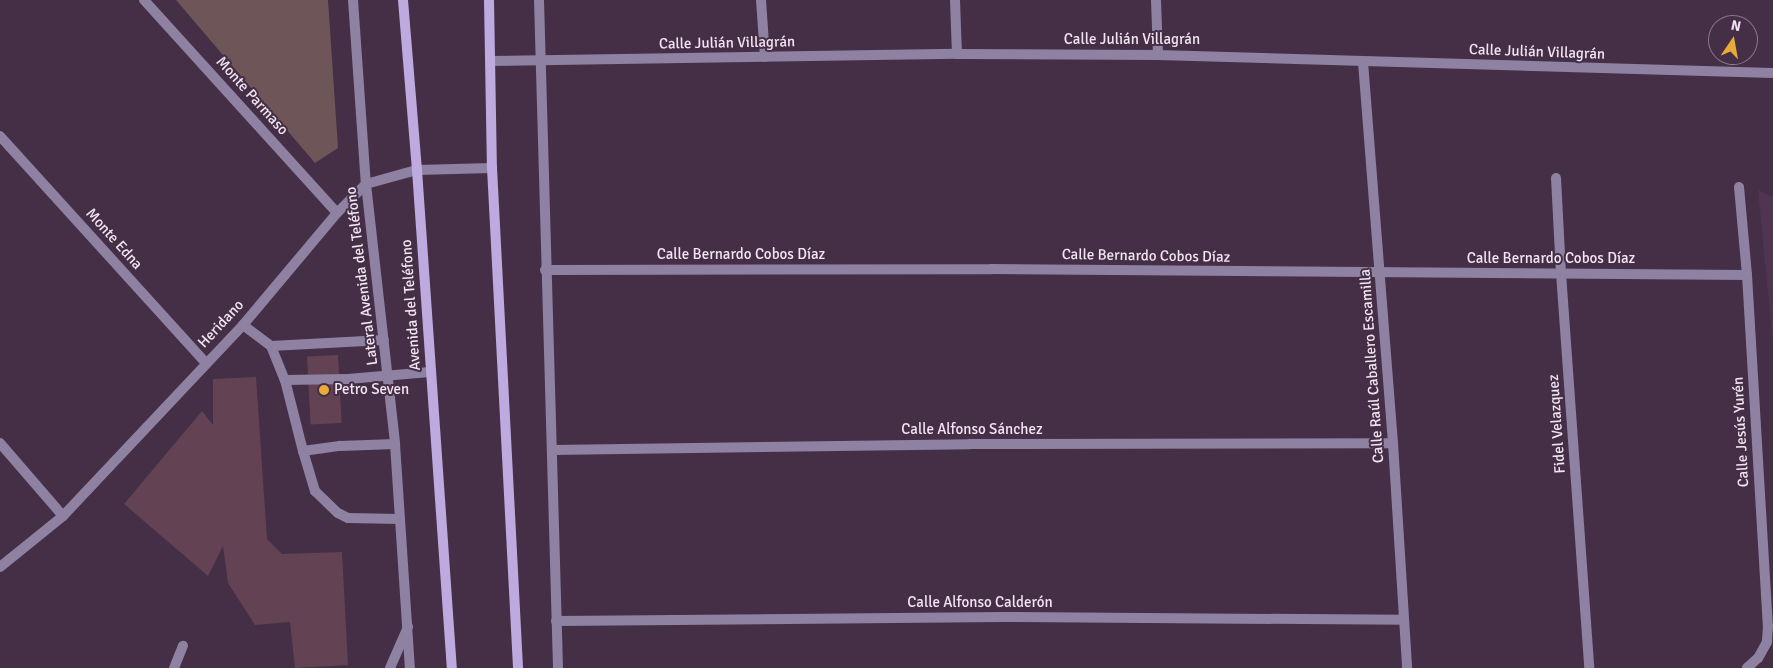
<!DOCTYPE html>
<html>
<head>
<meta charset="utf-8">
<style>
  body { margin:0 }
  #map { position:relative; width:1773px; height:668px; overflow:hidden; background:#442f46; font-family:Signika,sans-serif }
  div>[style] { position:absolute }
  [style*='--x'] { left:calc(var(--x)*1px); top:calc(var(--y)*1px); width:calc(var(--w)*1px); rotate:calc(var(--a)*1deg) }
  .built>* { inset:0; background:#503552 }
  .green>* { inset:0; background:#6e5558 }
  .building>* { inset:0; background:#634253; transform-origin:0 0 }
  .service>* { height:10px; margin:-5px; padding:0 5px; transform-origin:5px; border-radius:5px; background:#8e81a2 }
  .minor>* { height:10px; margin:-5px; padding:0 5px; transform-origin:5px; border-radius:5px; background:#8e81a2 }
  .tertiary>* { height:10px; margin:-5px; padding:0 5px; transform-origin:5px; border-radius:5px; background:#8e81a2 }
  .secondary>* { height:10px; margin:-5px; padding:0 5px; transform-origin:5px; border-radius:5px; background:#beaade }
  .dots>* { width:14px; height:14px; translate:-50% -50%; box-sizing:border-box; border:2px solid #442f46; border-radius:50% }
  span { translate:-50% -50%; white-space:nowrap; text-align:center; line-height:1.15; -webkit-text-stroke:4px #442f46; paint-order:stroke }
  .street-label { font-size:15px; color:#f2e4f2 }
  .poi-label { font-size:15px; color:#f2e4f2 }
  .left { translate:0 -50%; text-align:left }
  .north { position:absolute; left:1708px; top:15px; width:50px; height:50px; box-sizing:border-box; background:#442f46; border:1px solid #8a778b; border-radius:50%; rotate:12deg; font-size:14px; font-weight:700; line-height:20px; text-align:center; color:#f2e4f2 }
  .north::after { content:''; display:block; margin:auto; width:18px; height:22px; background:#e9ab38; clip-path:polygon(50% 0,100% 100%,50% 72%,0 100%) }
</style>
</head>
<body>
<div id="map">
  <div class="built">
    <i style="clip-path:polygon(1758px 190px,1773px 197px,1773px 342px)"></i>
  </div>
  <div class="green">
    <i style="clip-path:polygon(176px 0,328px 0,338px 148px,315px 163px)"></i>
  </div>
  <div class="building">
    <i style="left:338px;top:355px;width:68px;height:31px;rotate:87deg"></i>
    <i style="clip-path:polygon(256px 377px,267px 539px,282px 554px,342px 552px,348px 665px,295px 668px,290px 622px,255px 625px,228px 583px,223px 546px,208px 576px,124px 504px,202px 411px,213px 425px,213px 379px)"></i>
  </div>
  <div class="service">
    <i style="--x:243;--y:325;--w:35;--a:37"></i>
    <i style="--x:271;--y:346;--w:37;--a:68"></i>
    <i style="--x:285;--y:380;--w:63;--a:-0.9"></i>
    <i style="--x:348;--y:379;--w:82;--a:-4.9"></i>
    <i style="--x:271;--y:346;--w:113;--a:-3"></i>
    <i style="--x:285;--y:380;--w:73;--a:75.8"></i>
    <i style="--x:303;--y:451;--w:37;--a:-8"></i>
    <i style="--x:340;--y:446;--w:55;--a:-2.1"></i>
    <i style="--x:303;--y:451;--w:42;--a:73.3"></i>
    <i style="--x:315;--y:491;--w:32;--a:44"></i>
    <i style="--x:338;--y:513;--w:11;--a:27"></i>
    <i style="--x:348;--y:518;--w:52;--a:1.1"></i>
  </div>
  <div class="minor">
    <i style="--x:144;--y:0;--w:287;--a:47.8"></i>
    <i style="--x:761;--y:0;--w:57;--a:86"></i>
    <i style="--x:955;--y:0;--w:54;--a:87.9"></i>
    <i style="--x:1156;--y:0;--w:55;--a:87.9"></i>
    <i style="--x:490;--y:61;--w:467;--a:-0.9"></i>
    <i style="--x:957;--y:54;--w:201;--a:0.3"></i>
    <i style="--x:1158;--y:55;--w:615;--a:1.68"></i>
    <i style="--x:1363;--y:62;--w:382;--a:85.5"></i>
    <i style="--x:1393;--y:443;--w:225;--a:86.4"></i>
    <i style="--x:0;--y:136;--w:307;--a:47.8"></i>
    <i style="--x:1556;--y:178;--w:95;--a:87"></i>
    <i style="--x:1561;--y:273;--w:396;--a:85.9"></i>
    <i style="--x:1739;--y:187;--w:88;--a:84.8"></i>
    <i style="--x:1747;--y:275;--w:352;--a:86.6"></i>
    <i style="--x:1768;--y:626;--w:16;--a:94"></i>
    <i style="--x:1767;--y:642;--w:18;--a:119"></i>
    <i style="--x:1758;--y:658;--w:15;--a:138"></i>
    <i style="--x:545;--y:270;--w:447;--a:-0.1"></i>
    <i style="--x:992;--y:269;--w:755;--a:0.46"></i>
    <i style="--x:0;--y:443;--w:96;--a:49.2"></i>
    <i style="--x:552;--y:450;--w:418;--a:-0.8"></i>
    <i style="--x:970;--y:444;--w:423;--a:-0.1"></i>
    <i style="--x:556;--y:621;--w:446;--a:-0.5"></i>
    <i style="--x:1002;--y:617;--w:402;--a:0.4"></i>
    <i style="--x:174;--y:668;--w:24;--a:-68"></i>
    <i style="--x:390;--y:668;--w:45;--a:-66.3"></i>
  </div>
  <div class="tertiary">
    <i style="--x:353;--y:0;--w:184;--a:86"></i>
    <i style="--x:366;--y:184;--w:262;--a:83.6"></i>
    <i style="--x:395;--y:444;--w:225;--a:86.2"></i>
    <i style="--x:539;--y:0;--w:668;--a:88.37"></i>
    <i style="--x:0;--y:567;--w:81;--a:-39"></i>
    <i style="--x:63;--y:516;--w:262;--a:-46.7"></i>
    <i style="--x:243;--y:325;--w:146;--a:-50"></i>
    <i style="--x:337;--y:213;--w:41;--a:-45"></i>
    <i style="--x:366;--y:184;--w:53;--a:-15.4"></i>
    <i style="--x:417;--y:170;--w:75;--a:-1.5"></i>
  </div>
  <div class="secondary">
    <i style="--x:403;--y:0;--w:171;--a:85.3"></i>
    <i style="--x:417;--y:170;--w:499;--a:86"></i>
    <i style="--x:489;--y:0;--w:168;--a:89"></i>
    <i style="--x:492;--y:168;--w:501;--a:87.02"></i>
  </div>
  <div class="dots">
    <i style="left:324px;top:390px;background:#e9ab38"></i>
  </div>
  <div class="street-label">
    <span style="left:1132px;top:40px">Calle Julián Villagrán</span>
    <span style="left:727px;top:43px;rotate:-1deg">Calle Julián Villagrán</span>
    <span style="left:1537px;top:52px;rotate:2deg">Calle Julián Villagrán</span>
    <span style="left:252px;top:96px;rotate:48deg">Monte Parmaso</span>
    <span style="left:114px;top:239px;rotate:48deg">Monte Edna</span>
    <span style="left:741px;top:255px">Calle Bernardo Cobos Díaz</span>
    <span style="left:1146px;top:256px;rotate:1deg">Calle Bernardo Cobos Díaz</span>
    <span style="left:1551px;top:259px">Calle Bernardo Cobos Díaz</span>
    <span style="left:362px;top:276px;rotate:-97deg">Lateral Avenida del Teléfono</span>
    <span style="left:411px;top:305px;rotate:-94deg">Avenida del Teléfono</span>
    <span style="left:221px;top:324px;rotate:-47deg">Heridano</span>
    <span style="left:1372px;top:366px;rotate:-94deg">Calle Raúl Caballero Escamilla</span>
    <span style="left:1557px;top:424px;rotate:-94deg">Fidel Velazquez</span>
    <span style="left:972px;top:430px">Calle Alfonso Sánchez</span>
    <span style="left:1741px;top:432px;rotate:-93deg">Calle Jesús Yurén</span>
    <span style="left:980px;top:603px">Calle Alfonso Calderón</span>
  </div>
  <div class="poi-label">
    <span class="left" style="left:334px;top:390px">Petro Seven</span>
  </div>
  <div class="north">N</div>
</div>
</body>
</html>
